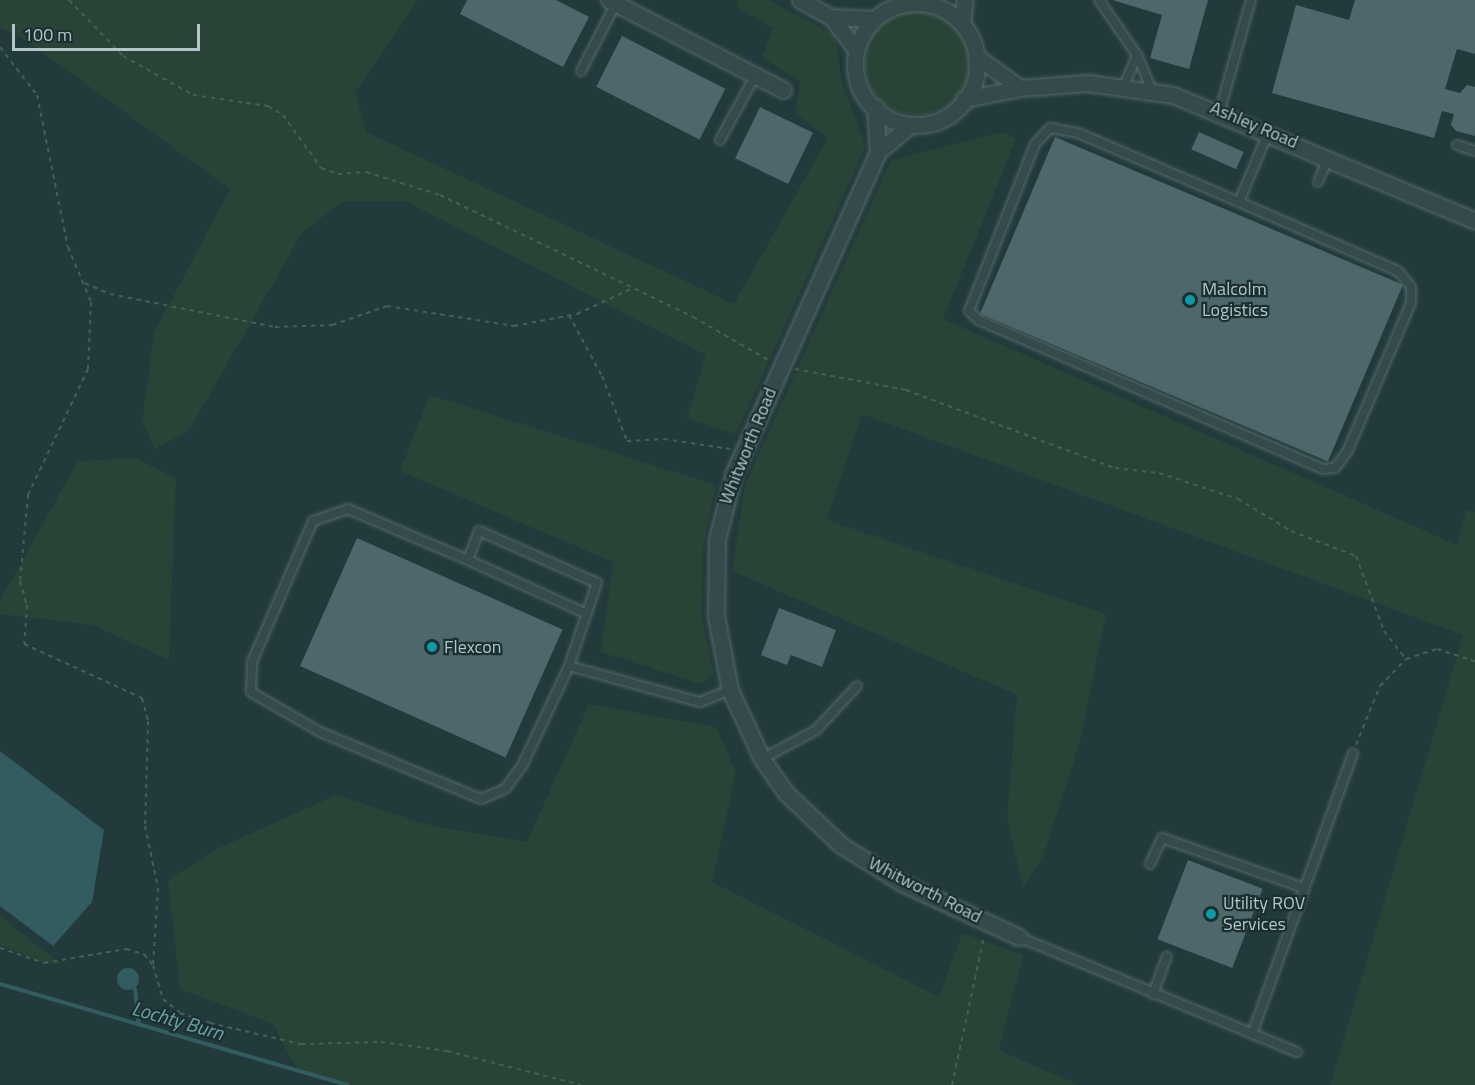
<!DOCTYPE html>
<html>
<head>
<meta charset="utf-8">
<style>
  body { margin:0 }
  #map { position:relative; width:1475px; height:1085px; overflow:hidden; background:#223a3c; font-family:"Titillium Web",sans-serif }
  div>[style] { position:absolute }
  [style*='--x'] { left:calc(var(--x)*1px); top:calc(var(--y)*1px); width:calc(var(--w)*1px); rotate:calc(var(--a)*1deg) }
  .green>* { inset:0; background:#294337 }
  .round { border-radius:50% }
  .water>* { inset:0; background:#325c5f }
  .stream>* { height:4px; margin:-2px; padding:0 2px; transform-origin:2px; border-radius:2px; background:#325c5f }
  .building>* { inset:0; background:#4d676a; transform-origin:0 0 }
  .path>* { height:2px; margin-top:-1px; transform-origin:0; background:repeating-linear-gradient(90deg,#465e55 0 4.5px,transparent 0 9px) }
  .roads { filter:drop-shadow(0 0 2px #54686a) drop-shadow(0 0 2px #54686a) }
  .service>* { height:8px; margin:-4px; padding:0 4px; transform-origin:4px; border-radius:4px; background:#364a4c }
  .minor>* { height:15px; margin:-7.5px; padding:0 7.5px; transform-origin:7.5px; border-radius:7.5px; background:#364a4c }
  .minor>.ring { margin:-7.5px; padding:0; box-sizing:content-box; background:none; border:15px solid #364a4c; border-radius:50% }
  .dots>* { width:16px; height:16px; translate:-50% -50%; box-sizing:border-box; border:3px solid #1b2f31; border-radius:50% }
  span { translate:-50% -50%; white-space:nowrap; text-align:center; line-height:1.15; -webkit-text-stroke:4.5px #1b2f31; paint-order:stroke }
  .street-label { font-size:18px; color:#b2c5c8 }
  .poi-label { font-size:18px; color:#b2c5c8 }
  .left { translate:0 -50%; text-align:left }
  .water-label { font-size:20px; color:#6aa3a8; font-style:italic }
  .scale { position:absolute; left:12px; top:24px; width:188px; height:27px; box-sizing:border-box; border:3px solid #b2c5c8; border-top:0; padding-left:8px; font-size:18px; line-height:21px; white-space:nowrap; color:#b2c5c8; -webkit-text-stroke:4px #1b2f31; paint-order:stroke }
</style>
</head>
<body>
<div id="map">
  <div class="green">
    <i style="clip-path:polygon(0 0,418px 0,355px 92px,366px 132px,734px 304px,828px 138px,795px 113px,800px 82px,762px 57px,773px 28px,736px 7px,739px 0,768px 0,835px 35px,842px 84px,866px 146px,736px 434px,687px 418px,706px 355px,405px 201px,343px 201px,302px 233px,189px 430px,155px 449px,142px 422px,154px 333px,230px 189px,23px 38px,0 28px)"></i>
    <i class="round" style="left:865px;top:11px;width:104px;height:104px"></i>
    <i style="clip-path:polygon(1003px 132px,1016px 139px,943px 319px,1457px 545px,1466px 510px,1475px 512px,1475px 1085px,1330px 1085px,1463px 635px,862px 414px,827px 520px,1106px 614px,1080px 742px,1044px 854px,1023px 888px,1007px 819px,1017px 695px,732px 571px,745px 485px,891px 160px)"></i>
    <i style="clip-path:polygon(430px 395px,716px 485px,703px 547px,702px 618px,714px 675px,700px 684px,601px 652px,613px 562px,400px 471px)"></i>
    <i style="clip-path:polygon(136px 458px,176px 479px,169px 660px,93px 625px,0 614px,0 601px,78px 461px)"></i>
    <i style="clip-path:polygon(589px 704px,716px 727px,736px 772px,712px 882px,939px 997px,962px 933px,1023px 955px,999px 1050px,1079px 1085px,350px 1085px,297px 1070px,273px 1024px,180px 989px,168px 880px,221px 847px,336px 795px,433px 826px,527px 842px)"></i>
    <i style="clip-path:polygon(0 916px,61px 964px,44px 963px,0 945px)"></i>
  </div>
  <div class="water">
    <i style="clip-path:polygon(0 751px,104px 830px,92px 902px,53px 946px,0 906px)"></i>
    <i class="round" style="left:117px;top:968px;width:22px;height:22px"></i>
  </div>
  <div class="stream">
    <i style="--x:0;--y:984;--w:362;--a:16.2"></i>
    <i style="--x:135;--y:989;--w:36;--a:84"></i>
  </div>
  <div class="building">
    <i style="clip-path:polygon(467px 0,556px 0,589px 17px,563px 67px,460px 14px)"></i>
    <i style="clip-path:polygon(1112px 0,1208px 0,1189px 69px,1150px 58px,1162px 15px)"></i>
    <i style="clip-path:polygon(1355px 0,1475px 0,1475px 54px,1457px 49px,1445px 89px,1460px 93px,1467px 85px,1475px 87px,1475px 136px,1456px 131px,1451px 125px,1454px 114px,1442px 111px,1434px 138px,1272px 93px,1296px 5px,1349px 20px)"></i>
    <i style="left:622px;top:36px;width:116px;height:57px;rotate:27deg"></i>
    <i style="left:760px;top:107px;width:59px;height:57px;rotate:26deg"></i>
    <i style="left:1199px;top:132px;width:49px;height:19px;rotate:24deg"></i>
    <i style="left:1055px;top:137px;width:378px;height:192px;rotate:23deg"></i>
    <i style="left:357px;top:538px;width:225px;height:140px;rotate:24deg"></i>
    <i style="clip-path:polygon(779px 608px,836px 630px,822px 667px,791px 655px,787px 665px,761px 655px)"></i>
    <i style="left:1188px;top:860px;width:80px;height:85px;rotate:21deg"></i>
  </div>
  <div class="path">
    <i style="--x:69;--y:0;--w:78;--a:46"></i>
    <i style="--x:123;--y:56;--w:80;--a:29.1"></i>
    <i style="--x:193;--y:95;--w:76;--a:8.3"></i>
    <i style="--x:268;--y:106;--w:17;--a:31"></i>
    <i style="--x:283;--y:115;--w:65;--a:54.4"></i>
    <i style="--x:321;--y:168;--w:18;--a:19"></i>
    <i style="--x:338;--y:174;--w:28;--a:-4"></i>
    <i style="--x:366;--y:172;--w:77;--a:17.3"></i>
    <i style="--x:440;--y:195;--w:281;--a:25.7"></i>
    <i style="--x:693;--y:317;--w:89;--a:29.7"></i>
    <i style="--x:0;--y:47;--w:61;--a:52.4"></i>
    <i style="--x:37;--y:95;--w:155;--a:78.5"></i>
    <i style="--x:68;--y:247;--w:60;--a:67.3"></i>
    <i style="--x:91;--y:302;--w:67;--a:92.6"></i>
    <i style="--x:88;--y:369;--w:140;--a:115.5"></i>
    <i style="--x:28;--y:495;--w:86;--a:95.3"></i>
    <i style="--x:20;--y:581;--w:25;--a:74"></i>
    <i style="--x:27;--y:605;--w:39;--a:94"></i>
    <i style="--x:24;--y:644;--w:130;--a:24.6"></i>
    <i style="--x:142;--y:698;--w:24;--a:75"></i>
    <i style="--x:148;--y:721;--w:105;--a:91.6"></i>
    <i style="--x:145;--y:826;--w:63;--a:78.2"></i>
    <i style="--x:158;--y:888;--w:77;--a:93.7"></i>
    <i style="--x:85;--y:283;--w:27;--a:24"></i>
    <i style="--x:110;--y:294;--w:168;--a:11.3"></i>
    <i style="--x:275;--y:327;--w:57;--a:-2"></i>
    <i style="--x:332;--y:325;--w:58;--a:-19.1"></i>
    <i style="--x:387;--y:306;--w:129;--a:8.9"></i>
    <i style="--x:514;--y:326;--w:64;--a:-10.8"></i>
    <i style="--x:577;--y:314;--w:62;--a:-24.9"></i>
    <i style="--x:569;--y:315;--w:69;--a:61.6"></i>
    <i style="--x:602;--y:376;--w:70;--a:69"></i>
    <i style="--x:627;--y:441;--w:37;--a:-3"></i>
    <i style="--x:664;--y:439;--w:67;--a:8.6"></i>
    <i style="--x:795;--y:369;--w:113;--a:10.7"></i>
    <i style="--x:906;--y:390;--w:223;--a:20.5"></i>
    <i style="--x:1115;--y:468;--w:44;--a:6.5"></i>
    <i style="--x:1159;--y:473;--w:83;--a:18.2"></i>
    <i style="--x:1238;--y:499;--w:62;--a:31.1"></i>
    <i style="--x:1291;--y:531;--w:70;--a:21"></i>
    <i style="--x:1356;--y:556;--w:80;--a:69.5"></i>
    <i style="--x:1384;--y:631;--w:36;--a:52"></i>
    <i style="--x:1356;--y:745;--w:64;--a:-67.9"></i>
    <i style="--x:1380;--y:686;--w:37;--a:-46"></i>
    <i style="--x:1406;--y:659;--w:33;--a:-18"></i>
    <i style="--x:1437;--y:649;--w:40;--a:18"></i>
    <i style="--x:0;--y:948;--w:46;--a:18.8"></i>
    <i style="--x:44;--y:963;--w:83;--a:-9.7"></i>
    <i style="--x:126;--y:949;--w:19;--a:16"></i>
    <i style="--x:144;--y:954;--w:14;--a:51"></i>
    <i style="--x:153;--y:965;--w:35;--a:74"></i>
    <i style="--x:163;--y:999;--w:22;--a:39"></i>
    <i style="--x:180;--y:1013;--w:32;--a:18"></i>
    <i style="--x:210;--y:1023;--w:93;--a:13"></i>
    <i style="--x:301;--y:1044;--w:80;--a:-1.4"></i>
    <i style="--x:381;--y:1042;--w:67;--a:7.8"></i>
    <i style="--x:447;--y:1051;--w:138;--a:14.2"></i>
    <i style="--x:952;--y:1085;--w:151;--a:-77.8"></i>
  </div>
  <div class="roads">
    <div class="service">
      <i style="--x:1099;--y:0;--w:67;--a:55.4"></i>
      <i style="--x:1137;--y:55;--w:38;--a:67"></i>
      <i style="--x:581;--y:71;--w:76;--a:-62.8"></i>
      <i style="--x:1124;--y:86;--w:34;--a:-67"></i>
      <i style="--x:1220;--y:110;--w:114;--a:-74.3"></i>
      <i style="--x:720;--y:140;--w:73;--a:-61.3"></i>
      <i style="--x:1457;--y:145;--w:19;--a:18"></i>
      <i style="--x:1318;--y:182;--w:25;--a:-67"></i>
      <i style="--x:1239;--y:202;--w:173;--a:23.5"></i>
      <i style="--x:1398;--y:271;--w:21;--a:51"></i>
      <i style="--x:1411;--y:287;--w:16;--a:90"></i>
      <i style="--x:1411;--y:303;--w:162;--a:113.2"></i>
      <i style="--x:1347;--y:452;--w:20;--a:127"></i>
      <i style="--x:1335;--y:468;--w:12;--a:175"></i>
      <i style="--x:1323;--y:469;--w:375;--a:-156.6"></i>
      <i style="--x:979;--y:320;--w:13;--a:-138"></i>
      <i style="--x:969;--y:311;--w:180;--a:-68.4"></i>
      <i style="--x:1035;--y:144;--w:22;--a:-47"></i>
      <i style="--x:1050;--y:128;--w:28;--a:10"></i>
      <i style="--x:1078;--y:133;--w:175;--a:23.2"></i>
      <i style="--x:1239;--y:202;--w:75;--a:-67.2"></i>
      <i style="--x:468;--y:560;--w:130;--a:-157"></i>
      <i style="--x:348;--y:509;--w:37;--a:161"></i>
      <i style="--x:313;--y:521;--w:154;--a:113.4"></i>
      <i style="--x:252;--y:662;--w:30;--a:92"></i>
      <i style="--x:251;--y:692;--w:80;--a:30.1"></i>
      <i style="--x:320;--y:732;--w:174;--a:22.6"></i>
      <i style="--x:481;--y:799;--w:26;--a:-23"></i>
      <i style="--x:505;--y:789;--w:29;--a:-54"></i>
      <i style="--x:522;--y:766;--w:110;--a:-64.8"></i>
      <i style="--x:569;--y:666;--w:88;--a:-71.4"></i>
      <i style="--x:597;--y:583;--w:129;--a:-156.2"></i>
      <i style="--x:479;--y:531;--w:31;--a:111"></i>
      <i style="--x:468;--y:560;--w:128;--a:24.4"></i>
      <i style="--x:569;--y:666;--w:136;--a:15.4"></i>
      <i style="--x:700;--y:702;--w:32;--a:-22"></i>
      <i style="--x:762;--y:759;--w:61;--a:-28.2"></i>
      <i style="--x:816;--y:730;--w:60;--a:-47"></i>
      <i style="--x:1150;--y:864;--w:29;--a:-65"></i>
      <i style="--x:1162;--y:838;--w:151;--a:19.4"></i>
      <i style="--x:1019;--y:937;--w:301;--a:22.5"></i>
      <i style="--x:1153;--y:994;--w:40;--a:-69.8"></i>
      <i style="--x:1252;--y:1034;--w:298;--a:-70.2"></i>
    </div>
    <div class="minor">
      <i style="--x:609;--y:0;--w:196;--a:27.3"></i>
      <i style="--x:800;--y:0;--w:35;--a:29"></i>
      <i style="--x:831;--y:17;--w:41;--a:52"></i>
      <i class="ring" style="left:855px;top:3px;width:107px;height:107px"></i>
      <i style="--x:831;--y:17;--w:43;--a:2.7"></i>
      <i style="--x:962;--y:23;--w:23;--a:-83"></i>
      <i style="--x:976;--y:56;--w:54;--a:36"></i>
      <i style="--x:964;--y:99;--w:57;--a:-11.1"></i>
      <i style="--x:1020;--y:88;--w:68;--a:-4.2"></i>
      <i style="--x:1088;--y:83;--w:86;--a:8"></i>
      <i style="--x:1173;--y:95;--w:327;--a:22.6"></i>
      <i style="--x:875;--y:107;--w:45;--a:86.2"></i>
      <i style="--x:910;--y:125;--w:42;--a:139.8"></i>
      <i style="--x:878;--y:152;--w:352;--a:114.2"></i>
      <i style="--x:734;--y:473;--w:68;--a:104.4"></i>
      <i style="--x:717;--y:539;--w:77;--a:90.7"></i>
      <i style="--x:716;--y:616;--w:75;--a:79.3"></i>
      <i style="--x:730;--y:690;--w:76;--a:65.1"></i>
      <i style="--x:762;--y:759;--w:42;--a:54.8"></i>
      <i style="--x:786;--y:793;--w:76;--a:43.4"></i>
      <i style="--x:841;--y:845;--w:72;--a:31.9"></i>
      <i style="--x:902;--y:883;--w:129;--a:24.8"></i>
    </div>
  </div>
  <div class="dots">
    <i style="left:1190px;top:300px;background:#0f9aa8"></i>
    <i style="left:432px;top:647px;background:#0f9aa8"></i>
    <i style="left:1211px;top:914px;background:#0f9aa8"></i>
  </div>
  <div class="street-label">
    <span style="left:1254px;top:125px;rotate:23deg">Ashley Road</span>
    <span style="left:748px;top:446px;rotate:-68deg">Whitworth Road</span>
    <span style="left:925px;top:890px;rotate:27deg">Whitworth Road</span>
  </div>
  <div class="poi-label">
    <span class="left" style="left:1202px;top:300px">Malcolm<br>Logistics</span>
    <span class="left" style="left:444px;top:647px">Flexcon</span>
    <span class="left" style="left:1223px;top:914px">Utility ROV<br>Services</span>
  </div>
  <div class="water-label">
    <span style="left:178px;top:1020px;rotate:16deg">Lochty Burn</span>
  </div>
  <div class="scale">100 m</div>
</div>
</body>
</html>
